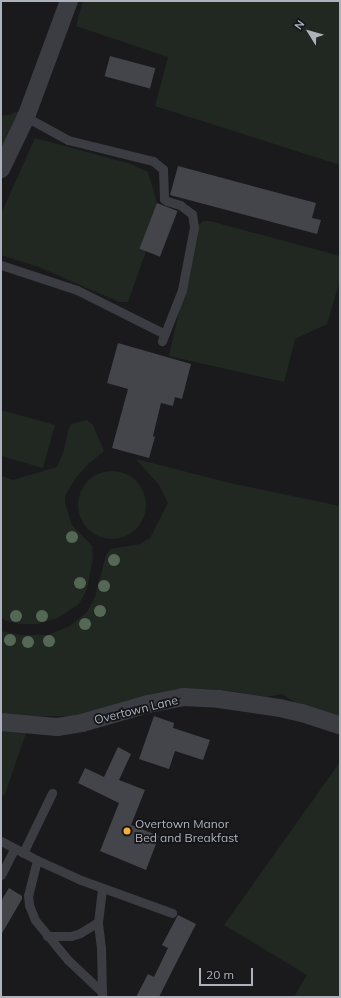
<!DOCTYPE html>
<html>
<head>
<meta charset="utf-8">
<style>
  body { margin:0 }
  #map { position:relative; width:341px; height:998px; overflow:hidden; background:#1a1a1d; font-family:Mulish,sans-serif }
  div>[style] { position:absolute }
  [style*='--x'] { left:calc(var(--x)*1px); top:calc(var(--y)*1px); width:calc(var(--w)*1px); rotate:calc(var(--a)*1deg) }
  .green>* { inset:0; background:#202821 }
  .round { border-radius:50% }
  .building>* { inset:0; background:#44454a; transform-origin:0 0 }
  .lane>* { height:9px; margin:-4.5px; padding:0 4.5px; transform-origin:4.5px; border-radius:4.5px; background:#3b3d42 }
  .street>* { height:18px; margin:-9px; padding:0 9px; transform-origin:9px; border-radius:9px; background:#3b3d42 }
  .trees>* { width:12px; height:12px; margin:-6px; border-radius:50%; background:#546855 }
  .dots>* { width:11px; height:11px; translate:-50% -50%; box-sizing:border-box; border:2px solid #151518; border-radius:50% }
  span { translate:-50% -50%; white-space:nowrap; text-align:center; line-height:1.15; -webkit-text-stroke:3.5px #151518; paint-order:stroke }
  .street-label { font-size:12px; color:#adb2bd }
  .poi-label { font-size:12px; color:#adb2bd }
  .left { translate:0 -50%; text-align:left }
  .frame { position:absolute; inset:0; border:2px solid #adb2bd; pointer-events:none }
  .north { position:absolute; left:289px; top:12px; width:40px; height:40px; -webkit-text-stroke:3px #151518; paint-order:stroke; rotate:307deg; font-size:11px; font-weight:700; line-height:16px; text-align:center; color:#adb2bd }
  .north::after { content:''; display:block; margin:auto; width:14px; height:18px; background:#adb2bd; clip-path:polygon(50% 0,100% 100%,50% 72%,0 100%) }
  .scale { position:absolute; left:199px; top:968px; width:54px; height:18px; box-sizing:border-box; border:2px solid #adb2bd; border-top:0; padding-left:5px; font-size:12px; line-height:14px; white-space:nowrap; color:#adb2bd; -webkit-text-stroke:3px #151518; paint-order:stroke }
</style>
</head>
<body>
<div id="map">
  <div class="green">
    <i style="clip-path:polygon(83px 1px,340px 1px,340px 165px,155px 106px,168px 57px,76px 26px)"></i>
    <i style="clip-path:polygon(22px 110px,1px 157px,1px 116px,8px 115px)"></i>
    <i style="clip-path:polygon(35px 138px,131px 164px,148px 172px,157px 203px,146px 251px,128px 302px,119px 302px,39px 267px,1px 255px,1px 214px)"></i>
    <i style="clip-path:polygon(203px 221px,210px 221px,340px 256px,340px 280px,327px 324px,295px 339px,284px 382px,169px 356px,198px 226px)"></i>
    <i style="clip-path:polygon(1px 410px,55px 425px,43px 468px,1px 456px)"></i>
    <i style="clip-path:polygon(87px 420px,93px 425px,104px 451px,88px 464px,75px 479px,65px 496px,65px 503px,72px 525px,92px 546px,93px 558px,87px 589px,79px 604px,58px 618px,38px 624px,20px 624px,6px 621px,1px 617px,1px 476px,13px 480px,57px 467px,64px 450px,68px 431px,71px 424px)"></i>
    <i style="clip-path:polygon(136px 459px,230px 483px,340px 506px,340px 732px,282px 694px,266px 697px,238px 692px,209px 689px,179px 690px,112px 708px,74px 716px,32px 716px,5px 794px,1px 798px,1px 631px,22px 635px,48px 635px,70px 626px,87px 612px,95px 597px,106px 555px,110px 549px,140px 544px,150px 538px,168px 503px,159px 485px)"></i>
    <i class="round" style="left:78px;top:471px;width:68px;height:68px"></i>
    <i style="clip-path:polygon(340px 762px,340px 997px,294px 997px,307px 975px,224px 925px)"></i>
  </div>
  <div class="building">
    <i style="left:110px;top:56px;width:47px;height:21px;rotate:15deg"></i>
    <i style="clip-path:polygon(178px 166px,316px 203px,312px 218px,321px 220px,317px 234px,170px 195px)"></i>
    <i style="left:157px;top:203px;width:22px;height:49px;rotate:21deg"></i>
    <i style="clip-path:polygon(118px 343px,191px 364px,182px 399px,175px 397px,173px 406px,161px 403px,153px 436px,155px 437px,149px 458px,112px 448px,128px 389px,107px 383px)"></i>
    <i style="clip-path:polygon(154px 716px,174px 723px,173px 728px,210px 740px,203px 760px,175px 751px,169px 769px,139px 759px)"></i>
    <i style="clip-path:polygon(118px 747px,131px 754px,119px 780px,145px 790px,131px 825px,159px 836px,146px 870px,100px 851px,119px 803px,78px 783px,85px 768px,104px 777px)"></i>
    <i style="clip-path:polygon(9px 888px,22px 896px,22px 899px,1px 935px,1px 901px)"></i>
    <i style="clip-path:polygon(178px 915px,196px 924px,159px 997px,136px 997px,148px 974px,154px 977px,168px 948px,162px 945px)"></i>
  </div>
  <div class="lane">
    <i style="--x:26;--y:117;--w:48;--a:28.7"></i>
    <i style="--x:68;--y:140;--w:88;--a:13.9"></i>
    <i style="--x:153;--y:161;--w:13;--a:39"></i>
    <i style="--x:163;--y:169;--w:30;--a:88"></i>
    <i style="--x:164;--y:199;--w:4;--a:34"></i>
    <i style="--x:167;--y:201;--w:14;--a:17"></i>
    <i style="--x:180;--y:205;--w:15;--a:37"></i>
    <i style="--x:192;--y:214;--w:13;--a:81"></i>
    <i style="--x:194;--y:227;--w:64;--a:100.8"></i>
    <i style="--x:182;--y:290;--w:55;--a:111.4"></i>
    <i style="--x:1;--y:265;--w:80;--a:18.2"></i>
    <i style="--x:77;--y:290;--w:98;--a:26.6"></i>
    <i style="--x:1;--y:841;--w:41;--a:27.8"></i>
    <i style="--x:37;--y:860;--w:48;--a:24.4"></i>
    <i style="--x:81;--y:880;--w:97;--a:19.9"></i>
    <i style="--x:23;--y:853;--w:67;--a:-64.2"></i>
    <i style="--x:37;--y:860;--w:36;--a:104"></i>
    <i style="--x:28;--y:895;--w:10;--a:84"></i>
    <i style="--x:29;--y:905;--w:16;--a:68"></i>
    <i style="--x:35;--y:920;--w:52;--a:50.5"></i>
    <i style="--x:68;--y:960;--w:47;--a:43.3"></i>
    <i style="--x:1;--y:875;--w:30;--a:-63"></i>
    <i style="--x:47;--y:936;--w:24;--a:0"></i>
    <i style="--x:71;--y:936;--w:9;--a:-18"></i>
    <i style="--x:80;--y:933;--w:21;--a:-31"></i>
    <i style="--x:102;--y:995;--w:47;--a:-91.2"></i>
    <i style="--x:101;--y:948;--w:26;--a:-97"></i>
    <i style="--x:98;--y:922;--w:33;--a:-83"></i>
  </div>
  <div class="street">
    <i style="--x:1;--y:169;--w:58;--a:-64.3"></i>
    <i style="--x:26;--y:117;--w:124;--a:-69.7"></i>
    <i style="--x:1;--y:722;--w:56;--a:5.1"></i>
    <i style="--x:57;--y:727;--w:25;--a:-9"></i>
    <i style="--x:82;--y:723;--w:69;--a:-16.1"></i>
    <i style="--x:148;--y:704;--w:36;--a:-11"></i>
    <i style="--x:183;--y:697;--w:36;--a:3"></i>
    <i style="--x:219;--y:699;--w:62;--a:8.4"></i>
    <i style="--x:280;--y:708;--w:23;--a:13"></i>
    <i style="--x:302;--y:713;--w:40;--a:18"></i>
  </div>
  <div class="trees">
    <i style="left:72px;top:537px"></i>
    <i style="left:114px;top:560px"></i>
    <i style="left:80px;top:583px"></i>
    <i style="left:104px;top:586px"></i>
    <i style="left:100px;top:611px"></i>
    <i style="left:16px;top:616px"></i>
    <i style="left:42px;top:616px"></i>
    <i style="left:85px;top:624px"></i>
    <i style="left:10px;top:640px"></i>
    <i style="left:49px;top:641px"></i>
    <i style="left:28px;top:642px"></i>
  </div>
  <div class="dots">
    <i style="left:127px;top:831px;background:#f9ad36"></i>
  </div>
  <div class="street-label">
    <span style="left:136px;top:710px;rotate:-14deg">Overtown Lane</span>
  </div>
  <div class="poi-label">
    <span class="left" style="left:135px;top:831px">Overtown Manor<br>Bed and Breakfast</span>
  </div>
  <div class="frame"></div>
  <div class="north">N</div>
  <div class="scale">20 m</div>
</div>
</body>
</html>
